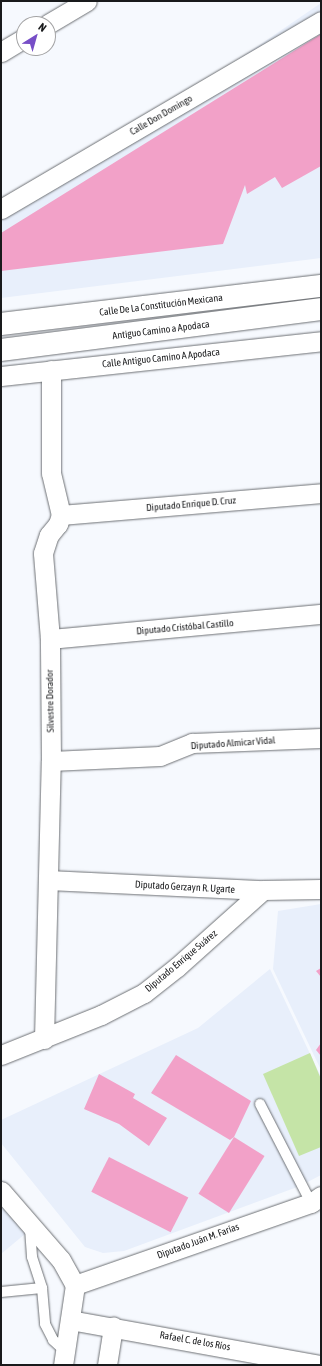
<!DOCTYPE html>
<html>
<head>
<meta charset="utf-8">
<style>
  body { margin:0 }
  #map { position:relative; width:322px; height:1366px; overflow:hidden; background:#f6f9fe; font-family:"Asap Condensed",sans-serif }
  div>[style] { position:absolute }
  [style*='--x'] { left:calc(var(--x)*1px); top:calc(var(--y)*1px); width:calc(var(--w)*1px); rotate:calc(var(--a)*1deg) }
  .built>* { inset:0; background:#e8effb }
  .green>* { inset:0; background:#c5e4a7 }
  .building>* { inset:0; background:#f2a1c8; transform-origin:0 0 }
  .roads { filter:drop-shadow(0 0 1px #6d7074) drop-shadow(0 0 1px #6d7074) }
  .service>* { height:10px; margin:-5px; padding:0 5px; transform-origin:5px; border-radius:5px; background:#fff }
  .minor>* { height:19px; margin:-9.5px; padding:0 9.5px; transform-origin:9.5px; border-radius:9.5px; background:#fff }
  .tertiary>* { height:22px; margin:-11px; padding:0 11px; transform-origin:11px; border-radius:11px; background:#fff }
  span { translate:-50% -50%; white-space:nowrap; text-align:center; line-height:1.15; -webkit-text-stroke:3px #fff; paint-order:stroke }
  .street-label { font-size:10px; color:#191a1c }
  .frame { position:absolute; inset:0; border:2px solid #191a1c; pointer-events:none }
  .north { position:absolute; left:16px; top:16px; width:40px; height:40px; box-sizing:border-box; background:#fff; border:1px solid #a3a3a4; border-radius:50%; rotate:37deg; font-size:11px; font-weight:700; line-height:16px; text-align:center; color:#191a1c }
  .north::after { content:''; display:block; margin:auto; width:14px; height:18px; background:#774ec7; clip-path:polygon(50% 0,100% 100%,50% 72%,0 100%) }
</style>
</head>
<body>
<div id="map">
  <div class="built">
    <i style="clip-path:polygon(321px 3px,321px 258px,1px 298px,1px 221px)"></i>
    <i style="clip-path:polygon(321px 904px,321px 1070px,273px 969px,278px 911px)"></i>
    <i style="clip-path:polygon(270px 969px,321px 1077px,321px 1175px,300px 1186px,124px 1251px,103px 1253px,85px 1247px,1px 1143px,1px 1120px,198px 1028px)"></i>
    <i style="clip-path:polygon(1px 1205px,25px 1234px,1px 1254px)"></i>
  </div>
  <div class="green">
    <i style="clip-path:polygon(310px 1053px,321px 1079px,321px 1147px,299px 1156px,263px 1074px)"></i>
  </div>
  <div class="building">
    <i style="clip-path:polygon(321px 34px,321px 166px,282px 188px,275px 177px,247px 194px,245px 185px,223px 244px,1px 271px,1px 233px)"></i>
    <i style="clip-path:polygon(321px 968px,321px 977px,316px 971px)"></i>
    <i style="clip-path:polygon(321px 1043px,321px 1056px,316px 1050px)"></i>
    <i style="clip-path:polygon(176px 1055px,251px 1101px,234px 1137px,230px 1140px,151px 1093px)"></i>
    <i style="clip-path:polygon(99px 1074px,135px 1094px,133px 1098px,167px 1118px,149px 1146px,119px 1124px,84px 1109px)"></i>
    <i style="left:234px;top:1137px;width:36px;height:67px;rotate:32deg"></i>
    <i style="left:109px;top:1157px;width:89px;height:39px;rotate:27deg"></i>
  </div>
  <div class="roads">
    <div class="service">
      <i style="--x:260;--y:1104;--w:111;--a:62.7"></i>
      <i style="--x:30;--y:1228;--w:29;--a:86"></i>
      <i style="--x:32;--y:1257;--w:33;--a:72"></i>
      <i style="--x:42;--y:1288;--w:36;--a:85"></i>
      <i style="--x:45;--y:1324;--w:18;--a:63"></i>
      <i style="--x:53;--y:1340;--w:16;--a:43"></i>
      <i style="--x:1;--y:1292;--w:41;--a:-5.6"></i>
    </div>
    <div class="minor">
      <i style="--x:48;--y:24;--w:45;--a:-30.5"></i>
      <i style="--x:1;--y:52;--w:27;--a:-31"></i>
      <i style="--x:1;--y:209;--w:371;--a:-30.4"></i>
      <i style="--x:1;--y:376;--w:322;--a:-6.2"></i>
      <i style="--x:61;--y:515;--w:261;--a:-4.8"></i>
      <i style="--x:50;--y:639;--w:272;--a:-5.3"></i>
      <i style="--x:51;--y:761;--w:109;--a:-2.6"></i>
      <i style="--x:160;--y:756;--w:35;--a:-22"></i>
      <i style="--x:192;--y:743;--w:129;--a:-2.2"></i>
      <i style="--x:48;--y:880;--w:215;--a:2.7"></i>
      <i style="--x:263;--y:890;--w:58;--a:-1"></i>
      <i style="--x:44;--y:1039;--w:278;--a:-88.6"></i>
      <i style="--x:51;--y:761;--w:122;--a:-90.5"></i>
      <i style="--x:50;--y:639;--w:86;--a:-94.7"></i>
      <i style="--x:43;--y:553;--w:19;--a:-72"></i>
      <i style="--x:49;--y:535;--w:14;--a:-51"></i>
      <i style="--x:58;--y:524;--w:9;--a:-72"></i>
      <i style="--x:61;--y:515;--w:43;--a:-103.4"></i>
      <i style="--x:51;--y:473;--w:103;--a:-90"></i>
      <i style="--x:1;--y:1055;--w:108;--a:-21.8"></i>
      <i style="--x:101;--y:1015;--w:48;--a:-27.1"></i>
      <i style="--x:144;--y:993;--w:42;--a:-38.2"></i>
      <i style="--x:177;--y:967;--w:115;--a:-41.8"></i>
      <i style="--x:1;--y:1191;--w:91;--a:49"></i>
      <i style="--x:61;--y:1260;--w:29;--a:61"></i>
      <i style="--x:75;--y:1285;--w:81;--a:98.5"></i>
      <i style="--x:75;--y:1285;--w:250;--a:-19.2"></i>
      <i style="--x:311;--y:1203;--w:12;--a:-35"></i>
      <i style="--x:70;--y:1320;--w:253;--a:10.2"></i>
      <i style="--x:107;--y:1365;--w:39;--a:-81"></i>
    </div>
    <div class="tertiary">
      <i style="--x:1;--y:324;--w:322;--a:-6.8"></i>
      <i style="--x:1;--y:350;--w:323;--a:-7.3"></i>
    </div>
  </div>
  <div class="street-label">
    <span style="left:161px;top:115px;rotate:-30deg">Calle Don Domingo</span>
    <span style="left:161px;top:305px;rotate:-7deg">Calle De La Constitución Mexicana</span>
    <span style="left:161px;top:330px;rotate:-7deg">Antiguo Camino a Apodaca</span>
    <span style="left:161px;top:358px;rotate:-6deg">Calle Antiguo Camino A Apodaca</span>
    <span style="left:191px;top:504px;rotate:-5deg">Diputado Enrique D. Cruz</span>
    <span style="left:185px;top:627px;rotate:-5deg">Diputado Cristóbal Castillo</span>
    <span style="left:50px;top:701px;rotate:-91deg">Silvestre Dorador</span>
    <span style="left:233px;top:743px;rotate:-4deg">Diputado Almicar Vidal</span>
    <span style="left:185px;top:887px;rotate:3deg">Diputado Gerzayn R. Ugarte</span>
    <span style="left:181px;top:961px;rotate:-40deg">Diputado Enrique Suárez</span>
    <span style="left:198px;top:1241px;rotate:-20deg">Diputado Juán M. Farías</span>
    <span style="left:195px;top:1341px;rotate:10deg">Rafael C. de los Ríos</span>
  </div>
  <div class="frame"></div>
  <div class="north">N</div>
</div>
</body>
</html>
